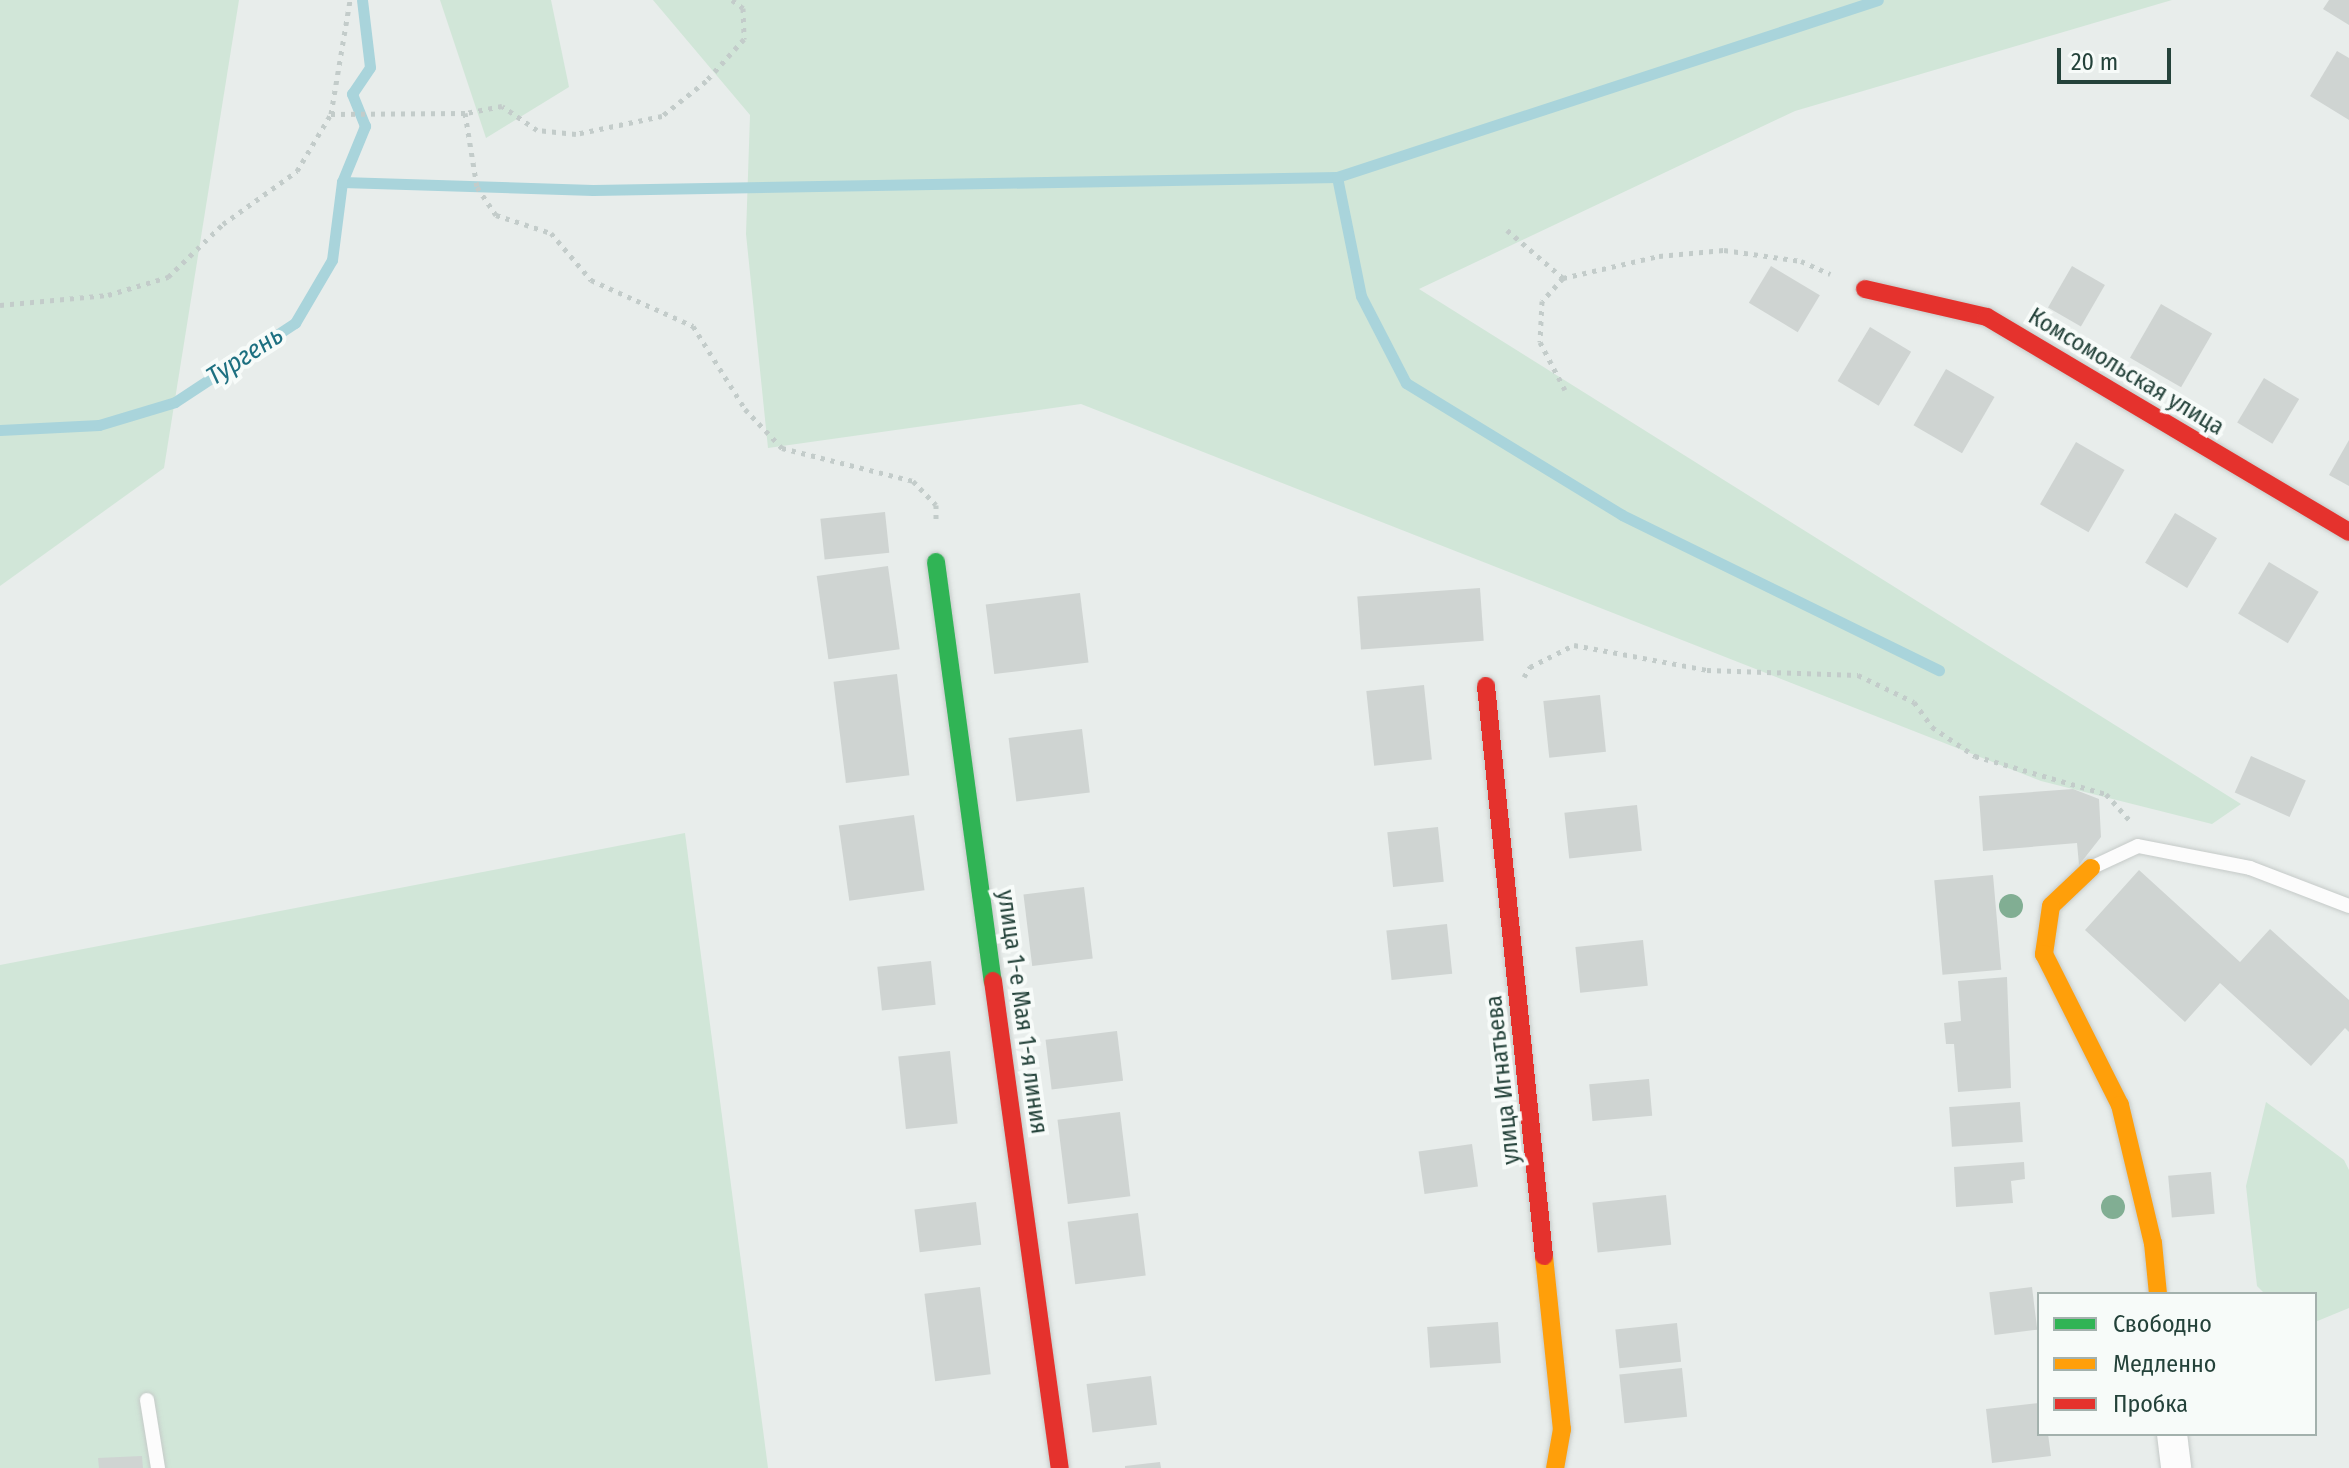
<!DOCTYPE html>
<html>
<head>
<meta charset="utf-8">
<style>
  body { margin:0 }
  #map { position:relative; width:2349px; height:1468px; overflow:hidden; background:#e8edeb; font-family:"Fira Sans Condensed",sans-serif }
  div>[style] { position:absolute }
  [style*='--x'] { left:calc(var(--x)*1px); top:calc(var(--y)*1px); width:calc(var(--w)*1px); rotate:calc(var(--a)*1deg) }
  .green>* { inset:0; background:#d1e6d8 }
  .stream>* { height:11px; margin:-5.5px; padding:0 5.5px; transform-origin:5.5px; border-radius:5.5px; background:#a9d4db }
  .building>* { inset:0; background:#cfd4d2; transform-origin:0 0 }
  .path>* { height:5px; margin-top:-2.5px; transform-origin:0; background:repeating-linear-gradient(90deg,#c3ccca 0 4px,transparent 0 10px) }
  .roads { filter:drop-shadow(0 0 2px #c5cac8) drop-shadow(0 0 2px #c5cac8) }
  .lane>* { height:14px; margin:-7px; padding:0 7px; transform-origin:7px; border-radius:7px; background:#fcfcfc }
  .street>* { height:30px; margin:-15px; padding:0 15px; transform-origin:15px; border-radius:15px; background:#fcfcfc }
  .fast>* { height:18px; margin:-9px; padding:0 9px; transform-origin:9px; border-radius:9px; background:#30b455 }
  .slow>* { height:18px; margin:-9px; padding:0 9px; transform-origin:9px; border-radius:9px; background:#ff9f0a }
  .jam>* { height:18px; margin:-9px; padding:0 9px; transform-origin:9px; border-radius:9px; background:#e5322d }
  .trees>* { width:24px; height:24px; margin:-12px; border-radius:50%; background:#81ae93 }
  span { translate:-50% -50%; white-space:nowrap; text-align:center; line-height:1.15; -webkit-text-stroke:8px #f7fbf9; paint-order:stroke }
  .street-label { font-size:24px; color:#24423a }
  .water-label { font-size:26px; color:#1c6f80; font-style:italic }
  .legend { position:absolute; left:2037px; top:1292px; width:280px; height:144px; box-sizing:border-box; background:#f7fbf9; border:2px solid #a3b1ad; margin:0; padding:10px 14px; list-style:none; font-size:24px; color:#24423a }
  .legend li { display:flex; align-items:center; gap:16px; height:40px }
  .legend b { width:40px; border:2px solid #a3b1ad }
  .scale { position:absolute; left:2057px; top:48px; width:114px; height:36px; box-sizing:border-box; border:4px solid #24423a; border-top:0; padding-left:10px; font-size:24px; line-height:28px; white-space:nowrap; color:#24423a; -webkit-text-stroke:6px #f7fbf9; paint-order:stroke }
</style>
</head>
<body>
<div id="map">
  <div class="green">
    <i style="clip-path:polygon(0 0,239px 0,164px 468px,0 586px)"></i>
    <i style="clip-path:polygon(440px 0,551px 0,569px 87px,486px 138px)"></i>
    <i style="clip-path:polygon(653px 0,2172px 0,1795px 111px,1419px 289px,2241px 804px,2212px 824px,2041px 781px,1081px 404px,768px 448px,746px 234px,750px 115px)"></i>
    <i style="clip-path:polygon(685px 833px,768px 1468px,0 1468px,0 965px)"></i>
    <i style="clip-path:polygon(2266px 1102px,2344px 1160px,2349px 1170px,2349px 1308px,2315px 1322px,2315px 1294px,2265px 1294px,2257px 1286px,2246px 1186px)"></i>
  </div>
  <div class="stream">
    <i style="--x:1337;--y:177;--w:121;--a:78.6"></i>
    <i style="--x:1361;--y:296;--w:98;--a:62.7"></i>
    <i style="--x:1406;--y:383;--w:253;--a:31.4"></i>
    <i style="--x:1622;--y:515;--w:353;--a:26.1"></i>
    <i style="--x:342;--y:182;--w:251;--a:1.8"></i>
    <i style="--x:593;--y:190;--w:744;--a:-1"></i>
    <i style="--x:1337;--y:177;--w:569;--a:-18.12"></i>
    <i style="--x:0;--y:430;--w:99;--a:-2.9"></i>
    <i style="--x:99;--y:425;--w:79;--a:-16.8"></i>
    <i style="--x:175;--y:402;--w:144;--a:-33.4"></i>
    <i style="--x:295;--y:323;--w:73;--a:-59.6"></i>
    <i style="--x:332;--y:260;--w:79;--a:-82.7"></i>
    <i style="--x:342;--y:182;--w:61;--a:-67.7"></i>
    <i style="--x:365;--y:126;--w:35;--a:-112"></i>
    <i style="--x:352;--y:94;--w:32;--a:-56"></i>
    <i style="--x:370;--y:67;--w:67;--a:-96.8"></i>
  </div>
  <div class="building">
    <i style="clip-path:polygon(2329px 0,2349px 0,2349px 25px,2323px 9px)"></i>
    <i style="clip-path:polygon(2337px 51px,2349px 58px,2349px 120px,2310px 96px)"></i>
    <i style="left:1771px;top:266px;width:57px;height:43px;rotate:31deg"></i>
    <i style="left:2072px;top:266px;width:38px;height:48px;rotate:30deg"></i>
    <i style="left:2161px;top:304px;width:59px;height:62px;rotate:30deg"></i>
    <i style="left:1870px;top:327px;width:48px;height:63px;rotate:31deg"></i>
    <i style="left:1946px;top:369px;width:56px;height:65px;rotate:30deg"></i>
    <i style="left:2264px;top:378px;width:41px;height:52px;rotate:31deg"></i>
    <i style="clip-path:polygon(2349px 440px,2349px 486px,2329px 475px)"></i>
    <i style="left:2076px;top:442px;width:56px;height:72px;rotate:30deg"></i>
    <i style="left:885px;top:512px;width:41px;height:65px;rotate:84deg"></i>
    <i style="left:2175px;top:513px;width:49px;height:58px;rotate:31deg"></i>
    <i style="left:2269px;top:562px;width:58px;height:60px;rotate:31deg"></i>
    <i style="left:888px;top:566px;width:84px;height:72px;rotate:82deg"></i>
    <i style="left:1480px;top:588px;width:53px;height:123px;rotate:86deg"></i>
    <i style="left:1080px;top:593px;width:70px;height:95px;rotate:83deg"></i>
    <i style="left:897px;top:674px;width:102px;height:64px;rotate:83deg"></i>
    <i style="left:1424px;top:685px;width:75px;height:58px;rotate:84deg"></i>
    <i style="left:1600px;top:695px;width:57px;height:57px;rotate:84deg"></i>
    <i style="left:1082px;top:729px;width:64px;height:74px;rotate:83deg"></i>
    <i style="left:2251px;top:756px;width:60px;height:40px;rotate:24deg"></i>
    <i style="clip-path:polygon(2073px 789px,2099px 799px,2101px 837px,2079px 865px,2077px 843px,1983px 851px,1979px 796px)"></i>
    <i style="left:1637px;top:805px;width:46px;height:73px;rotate:84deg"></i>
    <i style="left:914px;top:815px;width:76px;height:76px;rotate:82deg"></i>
    <i style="left:1438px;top:827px;width:55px;height:51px;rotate:84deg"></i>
    <i style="clip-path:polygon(2139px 870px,2240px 962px,2270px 929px,2349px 1000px,2349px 1032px,2345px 1028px,2311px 1066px,2220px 983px,2185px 1022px,2085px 930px)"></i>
    <i style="left:1993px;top:875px;width:95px;height:59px;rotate:85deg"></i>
    <i style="left:1084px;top:887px;width:72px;height:61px;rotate:83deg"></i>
    <i style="left:1447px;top:924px;width:50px;height:61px;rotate:84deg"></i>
    <i style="left:1643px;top:940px;width:46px;height:68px;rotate:84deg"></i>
    <i style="left:931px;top:961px;width:44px;height:54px;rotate:84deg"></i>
    <i style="clip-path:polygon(2007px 977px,2011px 1088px,1958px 1092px,1954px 1044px,1946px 1044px,1944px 1023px,1961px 1021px,1958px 981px)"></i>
    <i style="left:1117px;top:1031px;width:50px;height:72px;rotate:83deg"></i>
    <i style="left:950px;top:1051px;width:73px;height:52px;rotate:84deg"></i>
    <i style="left:1649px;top:1079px;width:37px;height:60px;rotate:85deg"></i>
    <i style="left:2020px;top:1102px;width:40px;height:71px;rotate:86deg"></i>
    <i style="left:1120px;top:1112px;width:85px;height:63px;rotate:83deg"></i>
    <i style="left:1472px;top:1144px;width:43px;height:54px;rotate:82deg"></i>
    <i style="clip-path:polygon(2024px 1162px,2025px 1179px,2011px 1181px,2013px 1203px,1956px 1207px,1954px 1167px)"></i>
    <i style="left:2211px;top:1172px;width:42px;height:43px;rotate:85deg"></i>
    <i style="left:1666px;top:1195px;width:50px;height:74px;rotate:84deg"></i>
    <i style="left:976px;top:1202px;width:43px;height:62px;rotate:83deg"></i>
    <i style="left:1138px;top:1213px;width:63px;height:71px;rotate:83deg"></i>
    <i style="left:980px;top:1287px;width:88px;height:56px;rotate:83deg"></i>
    <i style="left:2032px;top:1287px;width:43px;height:43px;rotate:83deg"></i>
    <i style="left:1498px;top:1322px;width:41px;height:71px;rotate:86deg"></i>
    <i style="left:1677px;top:1323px;width:39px;height:62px;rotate:84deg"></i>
    <i style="left:1682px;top:1368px;width:49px;height:63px;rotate:84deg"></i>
    <i style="left:1151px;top:1376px;width:49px;height:65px;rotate:83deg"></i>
    <i style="clip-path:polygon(2039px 1403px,2039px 1434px,2048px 1434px,2051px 1456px,1992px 1463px,1986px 1409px)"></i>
    <i style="clip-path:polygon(142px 1456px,143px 1468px,99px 1468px,98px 1458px)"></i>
    <i style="clip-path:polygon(1160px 1462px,1161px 1468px,1125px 1468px,1125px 1466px)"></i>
  </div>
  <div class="path">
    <i style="--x:732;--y:0;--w:14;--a:36"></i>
    <i style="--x:743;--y:8;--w:31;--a:88"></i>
    <i style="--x:744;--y:39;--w:57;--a:132.1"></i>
    <i style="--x:706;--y:81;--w:56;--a:141.5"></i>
    <i style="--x:662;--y:116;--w:88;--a:168.2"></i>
    <i style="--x:576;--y:134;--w:39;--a:-174"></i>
    <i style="--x:537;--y:130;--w:42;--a:-145.6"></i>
    <i style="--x:502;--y:106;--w:38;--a:169"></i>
    <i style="--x:465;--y:113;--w:75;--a:80.8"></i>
    <i style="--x:477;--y:187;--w:34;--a:56"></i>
    <i style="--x:496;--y:215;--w:58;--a:18.1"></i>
    <i style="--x:551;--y:233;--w:62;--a:49.6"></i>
    <i style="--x:591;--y:280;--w:112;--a:24.3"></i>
    <i style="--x:693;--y:326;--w:98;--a:57.9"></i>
    <i style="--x:745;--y:409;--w:54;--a:46.5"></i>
    <i style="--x:782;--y:448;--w:135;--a:14.1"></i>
    <i style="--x:913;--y:481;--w:33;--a:46"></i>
    <i style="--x:936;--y:505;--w:18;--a:90"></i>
    <i style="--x:331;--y:114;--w:134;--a:-0.4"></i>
    <i style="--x:1507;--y:230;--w:74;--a:40.6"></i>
    <i style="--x:1563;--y:278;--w:98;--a:-12.9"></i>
    <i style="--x:1659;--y:256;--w:65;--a:-5.3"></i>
    <i style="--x:1724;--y:250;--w:78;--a:8.1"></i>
    <i style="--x:1801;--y:261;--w:32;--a:24"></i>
    <i style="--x:1563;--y:278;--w:31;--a:132"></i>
    <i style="--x:1542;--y:301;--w:41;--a:92.8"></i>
    <i style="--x:1540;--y:342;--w:54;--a:62.5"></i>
    <i style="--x:0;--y:305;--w:108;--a:-5.3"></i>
    <i style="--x:108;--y:295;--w:63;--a:-16.7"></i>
    <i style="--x:168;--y:277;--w:76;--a:-43.9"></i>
    <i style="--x:223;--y:224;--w:91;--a:-35.6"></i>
    <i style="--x:297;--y:171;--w:66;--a:-59.2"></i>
    <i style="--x:331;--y:114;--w:116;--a:-80.5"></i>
    <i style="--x:1524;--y:677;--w:12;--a:-59"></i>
    <i style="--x:1530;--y:667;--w:49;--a:-26.6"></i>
    <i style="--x:1574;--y:645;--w:135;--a:10.6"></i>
    <i style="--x:1707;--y:670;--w:151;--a:1.9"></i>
    <i style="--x:1858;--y:675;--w:62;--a:25.7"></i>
    <i style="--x:1914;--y:702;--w:31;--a:54"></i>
    <i style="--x:1932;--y:727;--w:52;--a:34"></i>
    <i style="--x:1975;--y:756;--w:136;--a:16.2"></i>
    <i style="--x:2106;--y:794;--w:38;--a:48"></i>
  </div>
  <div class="roads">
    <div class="lane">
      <i style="--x:2095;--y:866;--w:47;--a:-24.9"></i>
      <i style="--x:2138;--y:846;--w:114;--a:11.1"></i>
      <i style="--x:2250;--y:868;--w:106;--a:21"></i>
      <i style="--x:147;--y:1400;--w:69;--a:80.8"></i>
    </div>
    <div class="street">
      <i style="--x:2172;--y:1434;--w:34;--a:83"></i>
    </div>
    <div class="fast">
      <i style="--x:936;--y:562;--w:423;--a:82.3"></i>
    </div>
    <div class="slow">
      <i style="--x:2091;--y:868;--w:55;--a:136.5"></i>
      <i style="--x:2051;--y:906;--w:49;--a:98.3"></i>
      <i style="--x:2044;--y:954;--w:169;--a:63.3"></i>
      <i style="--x:2120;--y:1105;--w:142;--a:76.6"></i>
      <i style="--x:2153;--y:1243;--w:51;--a:84.4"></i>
      <i style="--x:1544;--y:1256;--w:174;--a:84.1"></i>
      <i style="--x:1562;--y:1429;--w:40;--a:100"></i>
    </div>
    <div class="jam">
      <i style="--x:1865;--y:289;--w:125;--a:12.9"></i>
      <i style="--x:1987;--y:317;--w:421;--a:30.7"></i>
      <i style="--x:1486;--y:686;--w:573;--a:84.19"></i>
      <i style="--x:993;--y:981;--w:492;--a:82.2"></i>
    </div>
  </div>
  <div class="trees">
    <i style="left:2011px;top:906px"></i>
    <i style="left:2113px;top:1207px"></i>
  </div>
  <div class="street-label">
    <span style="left:2126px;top:372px;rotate:31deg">Комсомольская улица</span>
    <span style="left:1022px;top:1012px;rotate:82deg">улица 1-е Мая 1-я линия</span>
    <span style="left:1503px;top:1080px;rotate:-96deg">улица Игнатьева</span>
  </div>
  <div class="water-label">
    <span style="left:245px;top:356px;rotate:-33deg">Тургень</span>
  </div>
  <ul class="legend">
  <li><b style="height:10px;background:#30b455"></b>Свободно</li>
  <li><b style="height:10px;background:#ff9f0a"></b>Медленно</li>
  <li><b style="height:10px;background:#e5322d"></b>Пробка</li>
  </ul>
  <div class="scale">20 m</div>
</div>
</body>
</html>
